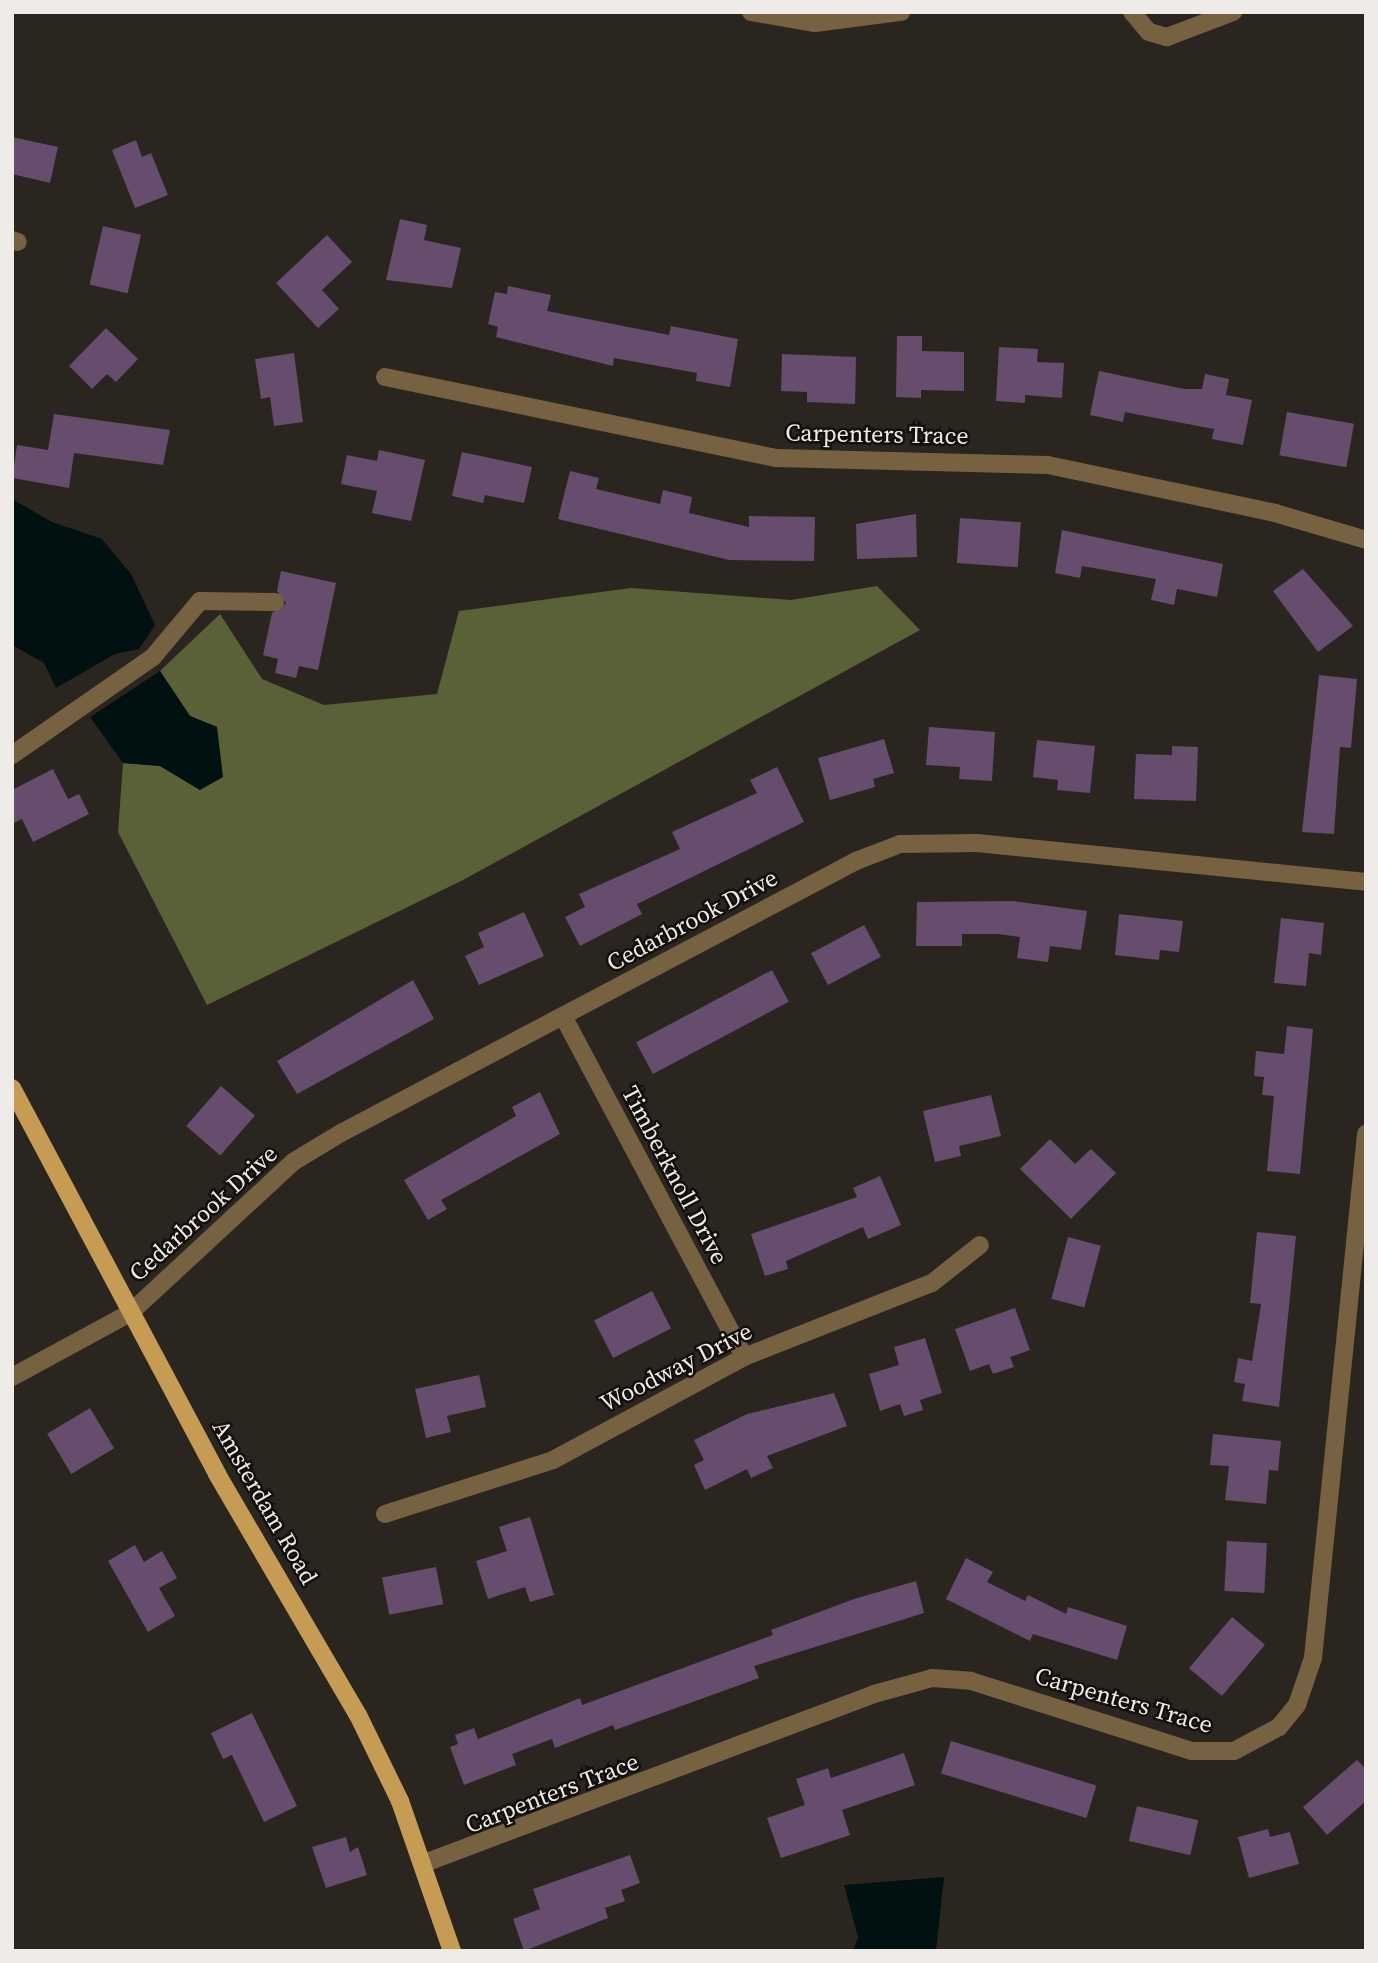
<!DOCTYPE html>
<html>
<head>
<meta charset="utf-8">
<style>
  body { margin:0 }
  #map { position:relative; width:1378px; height:1963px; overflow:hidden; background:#2b2520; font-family:"Source Serif 4",serif }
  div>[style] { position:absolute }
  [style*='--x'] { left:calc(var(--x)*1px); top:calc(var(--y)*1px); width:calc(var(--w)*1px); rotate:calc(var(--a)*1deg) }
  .forest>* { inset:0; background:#5a6137 }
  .water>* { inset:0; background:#011112 }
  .building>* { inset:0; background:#664c6d; transform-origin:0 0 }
  .minor>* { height:18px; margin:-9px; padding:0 9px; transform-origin:9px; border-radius:9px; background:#766140 }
  .major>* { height:18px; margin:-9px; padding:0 9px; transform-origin:9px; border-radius:9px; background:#c69b53 }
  span { translate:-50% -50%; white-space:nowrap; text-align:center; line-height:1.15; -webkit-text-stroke:5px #120f0d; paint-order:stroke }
  .street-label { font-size:24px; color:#efebe8 }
  .frame { position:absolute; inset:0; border:14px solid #efebe8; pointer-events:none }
</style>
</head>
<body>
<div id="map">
  <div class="forest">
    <i style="clip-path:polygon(877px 586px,920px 630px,463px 880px,207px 1005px,118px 832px,123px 763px,160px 766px,200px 790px,217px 727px,190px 716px,160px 671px,220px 614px,262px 679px,324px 705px,437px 694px,459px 611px,631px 588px,791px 600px)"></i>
  </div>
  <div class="water">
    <i style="clip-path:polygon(12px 499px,52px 522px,102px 539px,131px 574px,155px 625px,139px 649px,115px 654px,56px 688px,44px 663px,12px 645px)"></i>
    <i style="clip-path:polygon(160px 671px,190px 716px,217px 727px,223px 777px,200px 790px,160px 766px,123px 763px,90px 717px)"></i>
    <i style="clip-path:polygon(944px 1877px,936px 1951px,853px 1951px,858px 1937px,844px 1885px)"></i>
  </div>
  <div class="building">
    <i style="clip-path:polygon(12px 137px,58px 147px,50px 183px,12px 174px)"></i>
    <i style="clip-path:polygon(136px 140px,142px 157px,151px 153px,168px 195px,135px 208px,112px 150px)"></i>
    <i style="clip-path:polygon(400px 219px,427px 225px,424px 240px,461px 248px,452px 288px,386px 280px)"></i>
    <i style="left:103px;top:226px;width:39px;height:60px;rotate:13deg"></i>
    <i style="clip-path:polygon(327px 235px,352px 262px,322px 290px,339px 309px,318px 328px,276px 283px)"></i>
    <i style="clip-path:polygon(508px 286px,551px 295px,547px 311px,669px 335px,671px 326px,738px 339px,730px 387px,696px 381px,697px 373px,614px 358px,613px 366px,496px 337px,498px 327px,488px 324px,495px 292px,507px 294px)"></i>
    <i style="clip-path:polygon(106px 328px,138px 359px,116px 382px,107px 374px,92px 389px,69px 366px)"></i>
    <i style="clip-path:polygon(897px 336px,922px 336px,922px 351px,964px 352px,964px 391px,921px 390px,921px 398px,896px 397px)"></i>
    <i style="clip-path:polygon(999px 347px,1038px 349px,1037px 362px,1064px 363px,1062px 398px,1025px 395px,1025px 403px,996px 401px)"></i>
    <i style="clip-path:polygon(294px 353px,303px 422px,274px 426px,270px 397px,261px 399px,255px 359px)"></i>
    <i style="clip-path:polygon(782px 354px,856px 357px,855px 404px,807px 402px,807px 392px,781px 391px)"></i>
    <i style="clip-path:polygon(1099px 371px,1184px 389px,1202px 389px,1205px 374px,1229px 379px,1226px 395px,1252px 400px,1243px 445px,1212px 439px,1214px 429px,1161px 419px,1125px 412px,1123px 422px,1090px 415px)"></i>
    <i style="left:1287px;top:412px;width:68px;height:44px;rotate:10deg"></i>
    <i style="clip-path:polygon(54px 414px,170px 430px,163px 465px,74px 453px,69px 488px,12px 478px,17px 445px,48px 450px)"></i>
    <i style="clip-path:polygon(379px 450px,425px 460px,411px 521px,372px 513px,377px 491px,341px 484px,347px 455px,377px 461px)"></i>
    <i style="clip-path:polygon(462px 452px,532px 467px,524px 503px,485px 495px,483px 503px,452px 496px)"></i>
    <i style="clip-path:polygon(570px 471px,599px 478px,596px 489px,660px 504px,663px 490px,692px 497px,689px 513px,749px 527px,749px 516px,815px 517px,814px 561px,729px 560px,558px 519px)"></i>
    <i style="clip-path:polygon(916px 514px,917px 557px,857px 559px,856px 524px)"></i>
    <i style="left:960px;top:518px;width:61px;height:45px;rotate:4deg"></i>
    <i style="clip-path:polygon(1062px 530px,1223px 564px,1217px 597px,1177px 589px,1174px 605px,1151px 600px,1156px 579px,1082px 566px,1080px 578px,1055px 573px)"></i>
    <i style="clip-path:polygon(1303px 569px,1353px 626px,1318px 652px,1273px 591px)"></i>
    <i style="clip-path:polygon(281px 571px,336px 583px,318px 670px,299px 666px,296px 678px,275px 673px,278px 659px,263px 655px,272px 613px,286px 603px,277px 591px)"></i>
    <i style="clip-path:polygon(1319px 675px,1357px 679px,1351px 748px,1340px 747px,1334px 834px,1302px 832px)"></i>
    <i style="clip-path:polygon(929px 727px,995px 732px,992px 781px,959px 779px,960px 767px,926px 765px)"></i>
    <i style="clip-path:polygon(884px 739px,894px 773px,873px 779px,875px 787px,830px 800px,818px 758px)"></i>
    <i style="clip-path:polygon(1037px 740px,1095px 746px,1090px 793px,1057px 790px,1058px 780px,1033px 777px)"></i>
    <i style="clip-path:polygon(1172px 746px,1198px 747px,1196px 801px,1134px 799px,1136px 754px,1172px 755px)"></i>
    <i style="clip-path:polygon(777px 767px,804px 822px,637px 904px,642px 914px,580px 946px,565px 917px,585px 907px,579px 894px,680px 849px,672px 832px,757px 793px,750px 780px)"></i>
    <i style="clip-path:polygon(53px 769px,68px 799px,79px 794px,89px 814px,33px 842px,22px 819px,12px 824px,12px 790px)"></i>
    <i style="clip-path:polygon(1013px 901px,1087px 911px,1081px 950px,1050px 946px,1048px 962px,1017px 958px,1020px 937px,998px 934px,962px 934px,962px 946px,916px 946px,917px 902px)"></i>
    <i style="clip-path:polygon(524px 912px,544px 956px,479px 985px,465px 956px,484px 947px,478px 933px)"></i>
    <i style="clip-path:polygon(1119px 914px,1183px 921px,1179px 952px,1160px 950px,1159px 960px,1115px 955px)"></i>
    <i style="clip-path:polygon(1281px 918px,1324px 923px,1321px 955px,1309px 953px,1306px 986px,1274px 983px)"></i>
    <i style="left:864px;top:925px;width:36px;height:60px;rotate:62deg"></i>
    <i style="left:772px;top:970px;width:36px;height:154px;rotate:62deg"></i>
    <i style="clip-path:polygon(413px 980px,434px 1019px,297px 1094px,277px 1061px)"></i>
    <i style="clip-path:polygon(1287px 1026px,1313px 1029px,1300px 1174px,1267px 1171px,1274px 1096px,1262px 1095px,1264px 1077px,1254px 1076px,1256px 1051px,1284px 1054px)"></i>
    <i style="left:221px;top:1086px;width:45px;height:53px;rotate:41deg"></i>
    <i style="clip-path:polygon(540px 1092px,560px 1134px,441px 1200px,447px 1209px,428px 1220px,404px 1180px,516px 1116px,512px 1107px)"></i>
    <i style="clip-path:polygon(991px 1095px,1001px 1136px,959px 1146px,961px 1156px,935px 1162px,923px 1111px)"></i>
    <i style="clip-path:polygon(1050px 1139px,1075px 1164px,1091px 1149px,1116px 1173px,1071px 1219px,1020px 1169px)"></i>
    <i style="clip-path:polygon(880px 1176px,901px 1225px,868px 1239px,863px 1227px,786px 1261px,788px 1269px,765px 1276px,751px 1234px,857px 1197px,853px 1188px)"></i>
    <i style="clip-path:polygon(1257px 1232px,1296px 1236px,1279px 1407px,1242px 1401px,1245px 1384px,1234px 1382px,1238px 1358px,1252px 1361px,1261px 1304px,1250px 1303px)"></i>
    <i style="left:1068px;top:1237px;width:34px;height:64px;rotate:15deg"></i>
    <i style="left:652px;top:1291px;width:42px;height:65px;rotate:63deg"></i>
    <i style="clip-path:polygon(1015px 1308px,1030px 1350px,1010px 1357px,1014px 1367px,993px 1374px,989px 1364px,970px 1371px,955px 1329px)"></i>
    <i style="clip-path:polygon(925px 1338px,942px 1393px,920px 1400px,923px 1410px,904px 1416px,900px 1404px,880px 1411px,869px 1374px,899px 1365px,894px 1347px)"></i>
    <i style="clip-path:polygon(479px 1375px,486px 1407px,447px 1416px,451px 1432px,426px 1438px,415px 1389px)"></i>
    <i style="clip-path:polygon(834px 1393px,847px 1426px,767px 1456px,773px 1468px,751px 1478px,747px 1469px,705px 1490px,694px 1465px,704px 1460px,694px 1440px,747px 1414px)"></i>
    <i style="left:90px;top:1408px;width:47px;height:50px;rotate:59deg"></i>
    <i style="clip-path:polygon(1213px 1434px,1281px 1441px,1278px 1471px,1269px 1470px,1266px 1504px,1225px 1500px,1229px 1466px,1210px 1465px)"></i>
    <i style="clip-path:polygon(530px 1517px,554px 1595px,530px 1602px,525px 1587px,488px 1599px,476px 1561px,507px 1551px,499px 1527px)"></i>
    <i style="left:1227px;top:1541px;width:40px;height:50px;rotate:3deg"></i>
    <i style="clip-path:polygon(135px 1545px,144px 1562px,162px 1551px,177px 1578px,159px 1588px,175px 1616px,148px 1632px,108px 1561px)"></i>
    <i style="clip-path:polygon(966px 1558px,993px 1572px,987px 1582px,1025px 1601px,1028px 1595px,1066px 1614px,1068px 1607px,1127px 1626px,1117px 1660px,1033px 1634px,1030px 1641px,946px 1599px)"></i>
    <i style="left:436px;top:1567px;width:38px;height:55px;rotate:79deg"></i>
    <i style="clip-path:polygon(916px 1581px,924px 1613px,754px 1666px,759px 1678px,615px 1730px,613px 1725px,555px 1748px,552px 1739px,512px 1754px,516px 1765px,464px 1785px,450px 1747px,458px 1744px,455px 1735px,474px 1728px,478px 1739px,580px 1698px,582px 1705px,773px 1635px,771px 1630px,854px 1599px)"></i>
    <i style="left:1232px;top:1617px;width:43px;height:67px;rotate:40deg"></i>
    <i style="clip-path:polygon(252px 1713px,297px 1806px,264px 1822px,232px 1755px,223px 1759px,211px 1733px)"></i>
    <i style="left:951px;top:1741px;width:152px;height:34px;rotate:17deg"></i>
    <i style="clip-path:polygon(904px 1753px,915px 1785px,842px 1810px,850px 1835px,781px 1858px,767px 1818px,805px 1805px,796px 1779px,828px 1768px,831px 1778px)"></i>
    <i style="clip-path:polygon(1357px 1760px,1366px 1769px,1366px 1801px,1327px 1835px,1303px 1807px)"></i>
    <i style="left:1137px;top:1806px;width:63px;height:36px;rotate:13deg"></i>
    <i style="clip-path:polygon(1268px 1829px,1270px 1837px,1290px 1832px,1299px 1864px,1249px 1878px,1238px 1837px)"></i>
    <i style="clip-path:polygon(346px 1837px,350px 1852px,358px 1847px,367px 1875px,326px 1888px,312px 1847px)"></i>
    <i style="clip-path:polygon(630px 1855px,640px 1883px,621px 1890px,625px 1901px,605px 1908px,608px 1918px,524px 1951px,513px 1919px,540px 1909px,533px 1889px)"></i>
  </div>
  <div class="minor">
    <i style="--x:751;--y:12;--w:65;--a:9.8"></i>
    <i style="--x:815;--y:23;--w:87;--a:-7.3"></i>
    <i style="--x:1132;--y:12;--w:26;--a:50"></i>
    <i style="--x:1149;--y:32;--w:19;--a:16"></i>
    <i style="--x:1167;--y:37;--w:71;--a:-20.7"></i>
    <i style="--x:12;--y:240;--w:6;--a:18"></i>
    <i style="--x:385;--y:377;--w:400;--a:11.7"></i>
    <i style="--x:777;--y:458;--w:271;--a:1.5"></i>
    <i style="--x:1048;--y:465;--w:232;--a:11.9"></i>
    <i style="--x:1275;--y:513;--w:95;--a:16.5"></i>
    <i style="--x:12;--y:755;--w:172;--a:-34.8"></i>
    <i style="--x:153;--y:657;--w:73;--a:-50"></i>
    <i style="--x:200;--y:601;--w:75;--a:0.8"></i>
    <i style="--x:563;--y:1016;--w:386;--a:62"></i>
    <i style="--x:12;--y:1377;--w:134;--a:-28.5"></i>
    <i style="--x:130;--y:1313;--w:222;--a:-42.8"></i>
    <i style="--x:293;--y:1162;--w:56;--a:-31.1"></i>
    <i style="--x:341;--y:1133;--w:582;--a:-27.84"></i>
    <i style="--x:856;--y:861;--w:47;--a:-21.1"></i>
    <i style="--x:900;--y:844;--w:77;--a:-0.7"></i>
    <i style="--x:977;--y:843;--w:391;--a:5.7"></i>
    <i style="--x:385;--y:1514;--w:176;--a:-17.8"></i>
    <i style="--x:553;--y:1460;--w:217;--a:-28.3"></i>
    <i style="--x:744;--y:1357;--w:202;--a:-21.5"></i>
    <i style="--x:932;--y:1283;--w:61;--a:-38.4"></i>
    <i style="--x:422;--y:1864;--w:483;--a:-20.6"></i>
    <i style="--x:874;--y:1694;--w:60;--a:-15.4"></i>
    <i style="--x:932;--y:1678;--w:39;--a:4"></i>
    <i style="--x:971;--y:1681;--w:232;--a:17.6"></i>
    <i style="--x:1192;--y:1751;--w:42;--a:0"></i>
    <i style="--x:1234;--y:1751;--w:51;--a:-28.1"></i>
    <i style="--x:1279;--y:1727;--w:28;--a:-51"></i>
    <i style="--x:1297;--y:1705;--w:50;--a:-71.2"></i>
    <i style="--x:1313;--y:1658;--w:527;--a:-84.22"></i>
  </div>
  <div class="major">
    <i style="--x:12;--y:1088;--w:437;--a:62"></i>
    <i style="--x:217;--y:1474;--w:279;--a:59.7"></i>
    <i style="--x:358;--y:1715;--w:96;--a:64"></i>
    <i style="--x:400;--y:1801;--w:159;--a:70.9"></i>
  </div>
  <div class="street-label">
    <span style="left:877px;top:434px;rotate:1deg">Carpenters Trace</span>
    <span style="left:692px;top:920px;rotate:-28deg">Cedarbrook Drive</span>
    <span style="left:675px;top:1175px;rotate:62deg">Timberknoll Drive</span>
    <span style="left:203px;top:1213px;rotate:-42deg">Cedarbrook Drive</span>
    <span style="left:676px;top:1367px;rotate:-27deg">Woodway Drive</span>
    <span style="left:265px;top:1502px;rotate:60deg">Amsterdam Road</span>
    <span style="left:1124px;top:1700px;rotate:16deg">Carpenters Trace</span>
    <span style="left:552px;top:1793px;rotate:-21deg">Carpenters Trace</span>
  </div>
  <div class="frame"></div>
</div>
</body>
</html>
